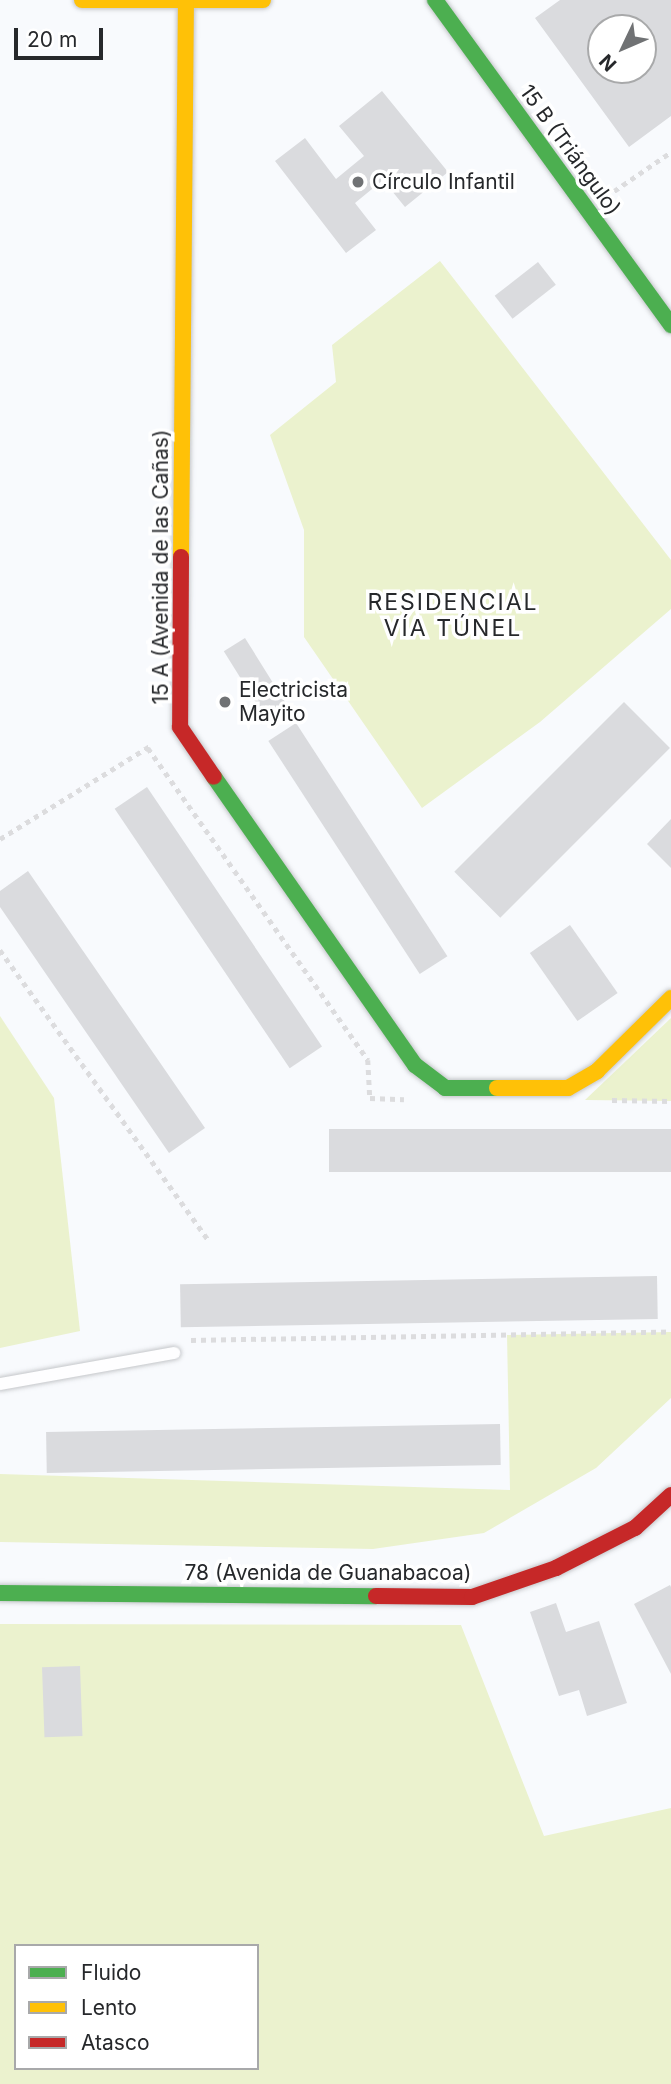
<!DOCTYPE html>
<html>
<head>
<meta charset="utf-8">
<style>
  body { margin:0 }
  #map { position:relative; width:671px; height:2084px; overflow:hidden; background:#f8fafd; font-family:Inter,sans-serif }
  div>[style] { position:absolute }
  [style*='--x'] { left:calc(var(--x)*1px); top:calc(var(--y)*1px); width:calc(var(--w)*1px); rotate:calc(var(--a)*1deg) }
  .green>* { inset:0; background:#ebf2ce }
  .building>* { inset:0; background:#dadbde; transform-origin:0 0 }
  .path>* { height:4.5px; margin-top:-2.25px; transform-origin:0; background:repeating-linear-gradient(90deg,#dcdcde 0 5px,transparent 0 10px) }
  .roads { filter:drop-shadow(0 0 2px #c5c7ca) drop-shadow(0 0 2px #c5c7ca) }
  .lane>* { height:12px; margin:-6px; padding:0 6px; transform-origin:6px; border-radius:6px; background:#fefeff }
  .fast>* { height:16px; margin:-8px; padding:0 8px; transform-origin:8px; border-radius:8px; background:#4caf50 }
  .slow>* { height:16px; margin:-8px; padding:0 8px; transform-origin:8px; border-radius:8px; background:#ffc107 }
  .jam>* { height:16px; margin:-8px; padding:0 8px; transform-origin:8px; border-radius:8px; background:#c62828 }
  .dots>* { width:19px; height:19px; translate:-50% -50%; box-sizing:border-box; border:4px solid #fff; border-radius:50% }
  span { translate:-50% -50%; white-space:nowrap; text-align:center; line-height:1.15; -webkit-text-stroke:7px #fff; paint-order:stroke }
  .street-label { font-size:21px; color:#26282b }
  .poi-label { font-size:21px; color:#26282b }
  .left { translate:0 -50%; text-align:left }
  .neighbourhood-label { font-size:23px; color:#26282b; letter-spacing:2px }
  .legend { position:absolute; left:14px; top:1944px; width:245px; height:126px; box-sizing:border-box; background:#fff; border:2px solid #a8a9aa; margin:0; padding:9px 12px; list-style:none; font-size:21px; color:#26282b }
  .legend li { display:flex; align-items:center; gap:14px; height:35px }
  .legend b { width:35px; border:2px solid #a8a9aa }
  .north { position:absolute; left:587px; top:14px; width:70px; height:70px; box-sizing:border-box; background:#fff; border:2px solid #a8a9aa; border-radius:50%; rotate:226deg; font-size:19px; font-weight:700; line-height:28px; text-align:center; color:#26282b }
  .north::after { content:''; display:block; margin:auto; width:24px; height:32px; background:#707274; clip-path:polygon(50% 0,100% 100%,50% 72%,0 100%) }
  .scale { position:absolute; left:14px; top:28px; width:89px; height:32px; box-sizing:border-box; border:4px solid #26282b; border-top:0; padding-left:9px; font-size:21px; line-height:24px; white-space:nowrap; color:#26282b; -webkit-text-stroke:5px #fff; paint-order:stroke }
</style>
</head>
<body>
<div id="map">
  <div class="green">
    <i style="clip-path:polygon(440px 261px,671px 560px,671px 609px,540px 722px,422px 808px,304px 637px,304px 530px,270px 435px,336px 382px,332px 345px)"></i>
    <i style="clip-path:polygon(0 1016px,54px 1098px,80px 1331px,0 1348px)"></i>
    <i style="clip-path:polygon(671px 1018px,671px 1101px,585px 1100px)"></i>
    <i style="clip-path:polygon(671px 1332px,671px 1398px,596px 1468px,484px 1533px,373px 1549px,0 1542px,0 1474px,510px 1490px,507px 1335px)"></i>
    <i style="clip-path:polygon(evenodd,0 1624px,461px 1625px,544px 1836px,671px 1808px,671px 2084px,0 2084px,0 1624px,16px 1946px,257px 1946px,257px 2068px,16px 2068px,16px 1946px)"></i>
  </div>
  <div class="building">
    <i style="clip-path:polygon(evenodd,560px 0,671px 0,671px 116px,629px 147px,535px 18px,560px 0,601px 28px,643px 28px,643px 70px,601px 70px,601px 28px)"></i>
    <i style="clip-path:polygon(382px 91px,448px 172px,405px 207px,383px 180px,355px 203px,376px 230px,346px 253px,275px 161px,305px 138px,336px 179px,364px 156px,339px 126px)"></i>
    <i style="left:538px;top:262px;width:29px;height:55px;rotate:52deg"></i>
    <i style="left:245px;top:638px;width:79px;height:25px;rotate:58deg"></i>
    <i style="left:624px;top:702px;width:65px;height:240px;rotate:45deg"></i>
    <i style="left:296px;top:723px;width:278px;height:33px;rotate:57deg"></i>
    <i style="left:147px;top:787px;width:313px;height:39px;rotate:56deg"></i>
    <i style="clip-path:polygon(671px 819px,671px 868px,647px 844px)"></i>
    <i style="clip-path:polygon(28px 871px,205px 1128px,169px 1153px,0 907px,0 891px)"></i>
    <i style="left:570px;top:925px;width:83px;height:49px;rotate:55deg"></i>
    <i style="left:671px;top:1129px;width:43px;height:342px;rotate:90deg"></i>
    <i style="left:657px;top:1276px;width:43px;height:477px;rotate:89deg"></i>
    <i style="left:500px;top:1424px;width:41px;height:454px;rotate:89deg"></i>
    <i style="clip-path:polygon(670px 1585px,671px 1587px,671px 1674px,634px 1604px)"></i>
    <i style="clip-path:polygon(556px 1603px,566px 1632px,599px 1621px,627px 1703px,587px 1716px,579px 1690px,559px 1696px,530px 1612px)"></i>
    <i style="left:80px;top:1666px;width:70px;height:38px;rotate:88deg"></i>
  </div>
  <div class="path">
    <i style="--x:614;--y:191;--w:69;--a:-34.4"></i>
    <i style="--x:148;--y:748;--w:382;--a:54.8"></i>
    <i style="--x:368;--y:1060;--w:38;--a:87"></i>
    <i style="--x:370;--y:1098;--w:34;--a:2"></i>
    <i style="--x:0;--y:839;--w:176;--a:-31.8"></i>
    <i style="--x:0;--y:950;--w:356;--a:54.3"></i>
    <i style="--x:612;--y:1100;--w:59;--a:1"></i>
    <i style="--x:191;--y:1340;--w:480;--a:-1"></i>
  </div>
  <div class="roads">
    <div class="lane">
      <i style="--x:0;--y:1384;--w:177;--a:-10.1"></i>
    </div>
    <div class="fast">
      <i style="--x:435;--y:0;--w:402;--a:54"></i>
      <i style="--x:214;--y:777;--w:351;--a:55.1"></i>
      <i style="--x:415;--y:1065;--w:38;--a:37"></i>
      <i style="--x:445;--y:1088;--w:52;--a:0"></i>
      <i style="--x:0;--y:1593;--w:376;--a:0.5"></i>
    </div>
    <div class="slow">
      <i style="--x:82;--y:0;--w:181;--a:0"></i>
      <i style="--x:181;--y:557;--w:557;--a:-89.49"></i>
      <i style="--x:497;--y:1088;--w:71;--a:0"></i>
      <i style="--x:568;--y:1088;--w:34;--a:-30"></i>
      <i style="--x:597;--y:1071;--w:104;--a:-44.6"></i>
    </div>
    <div class="jam">
      <i style="--x:181;--y:557;--w:170;--a:90.3"></i>
      <i style="--x:180;--y:727;--w:60;--a:55.8"></i>
      <i style="--x:376;--y:1596;--w:96;--a:0.6"></i>
      <i style="--x:472;--y:1597;--w:89;--a:-19"></i>
      <i style="--x:556;--y:1568;--w:89;--a:-26.9"></i>
      <i style="--x:635;--y:1528;--w:49;--a:-42.5"></i>
    </div>
  </div>
  <div class="dots">
    <i style="left:358px;top:182px;background:#707274"></i>
    <i style="left:225px;top:702px;background:#707274"></i>
  </div>
  <div class="street-label">
    <span style="left:570px;top:150px;rotate:54deg">15 B (Triángulo)</span>
    <span style="left:161px;top:567px;rotate:-90deg">15 A (Avenida de las Cañas)</span>
    <span style="left:328px;top:1573px">78 (Avenida de Guanabacoa)</span>
  </div>
  <div class="poi-label">
    <span class="left" style="left:372px;top:182px">Círculo Infantil</span>
    <span class="left" style="left:239px;top:702px">Electricista<br>Mayito</span>
  </div>
  <div class="neighbourhood-label">
    <span style="left:453px;top:615px">RESIDENCIAL<br>VÍA TÚNEL</span>
  </div>
  <ul class="legend">
  <li><b style="height:9px;background:#4caf50"></b>Fluido</li>
  <li><b style="height:9px;background:#ffc107"></b>Lento</li>
  <li><b style="height:9px;background:#c62828"></b>Atasco</li>
  </ul>
  <div class="north">N</div>
  <div class="scale">20 m</div>
</div>
</body>
</html>
